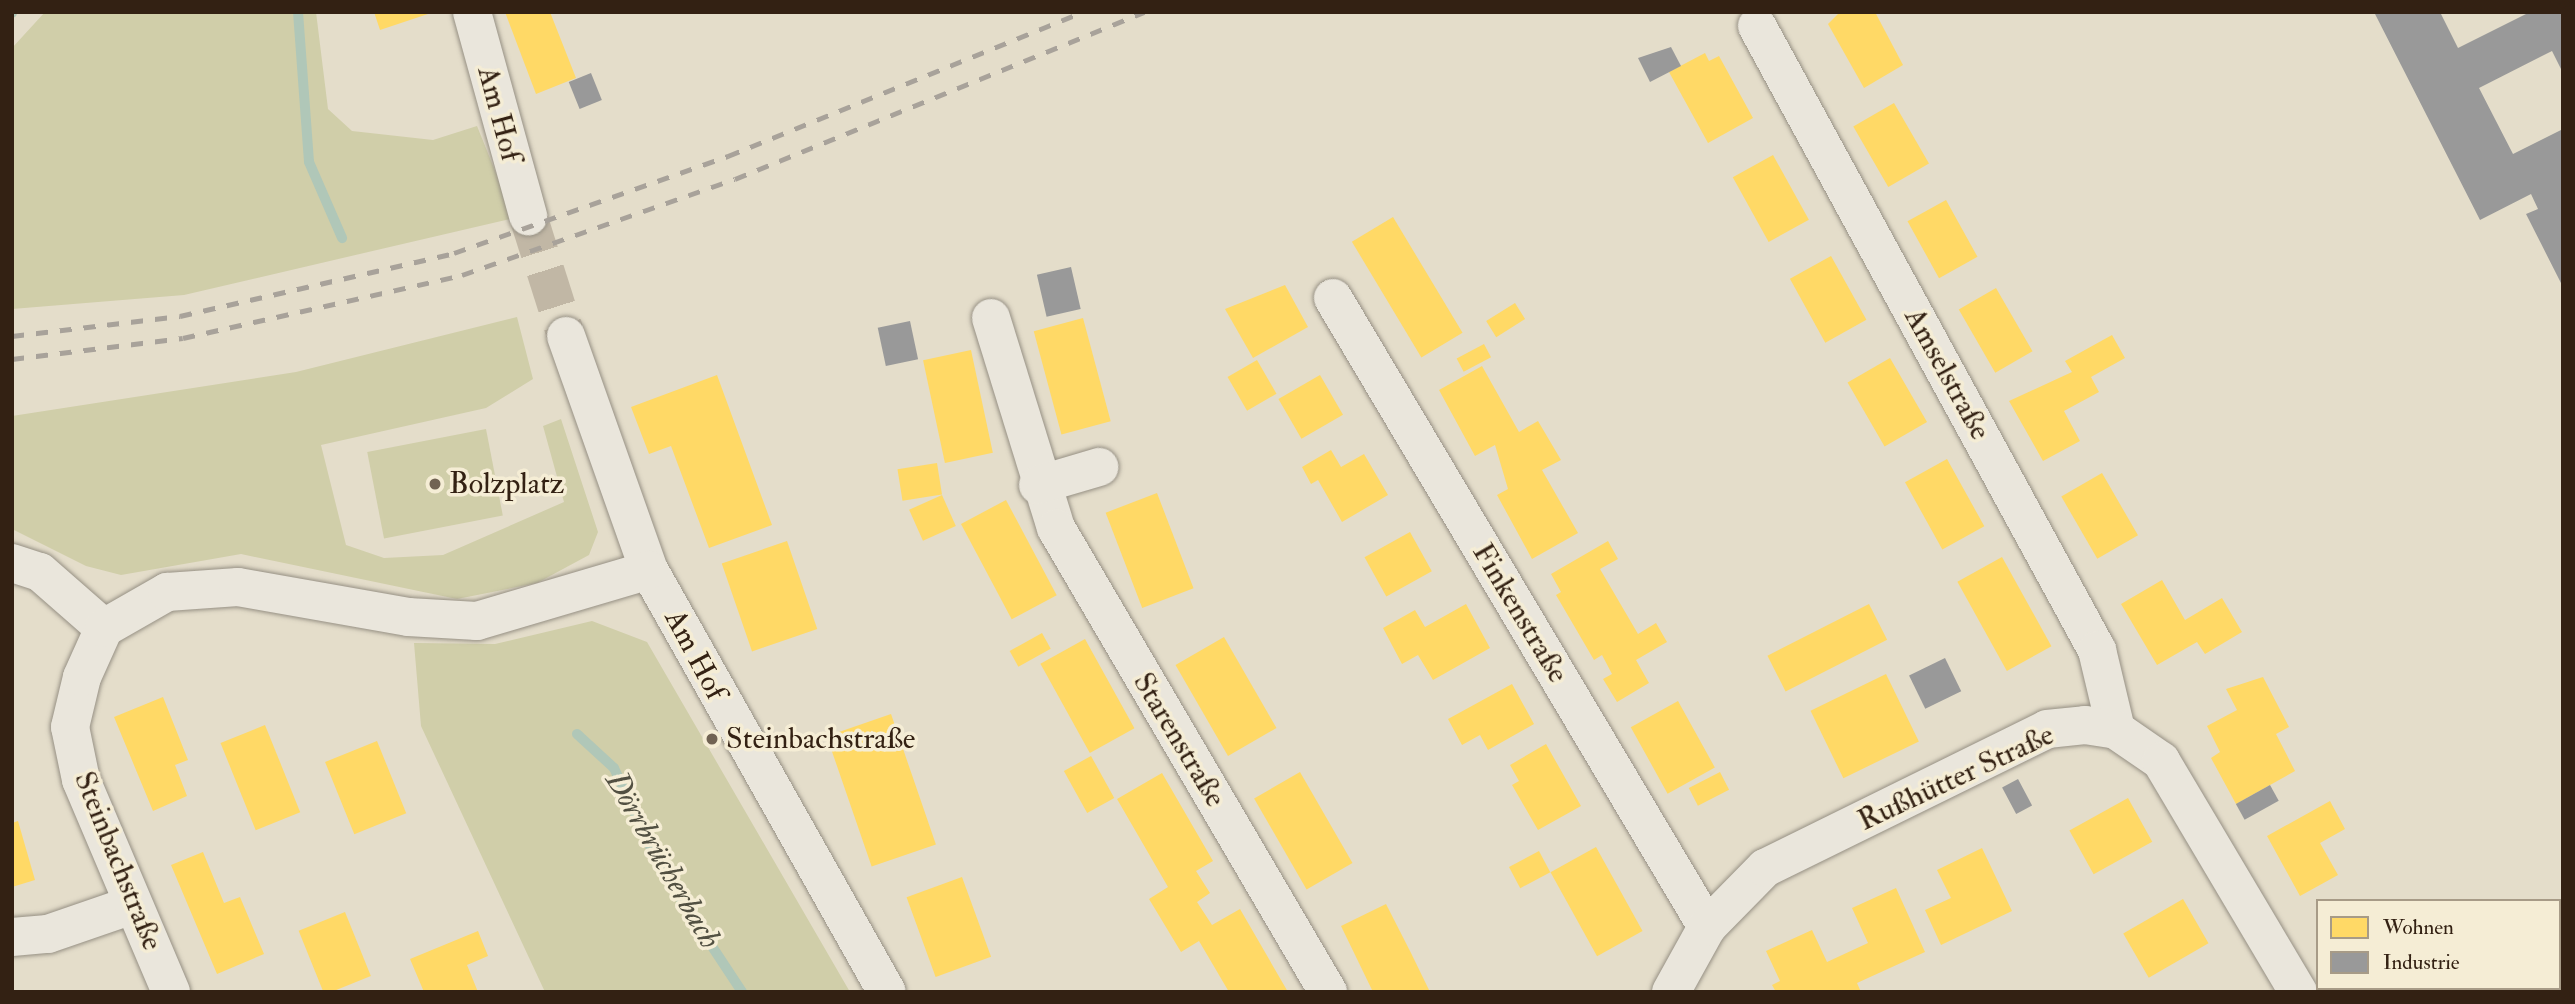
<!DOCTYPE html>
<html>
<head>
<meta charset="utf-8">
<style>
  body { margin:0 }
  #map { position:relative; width:2575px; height:1004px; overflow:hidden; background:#e4ddca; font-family:"IM FELL Double Pica",serif }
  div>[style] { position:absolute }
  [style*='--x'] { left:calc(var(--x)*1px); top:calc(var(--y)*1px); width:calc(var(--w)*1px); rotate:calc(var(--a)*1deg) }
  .green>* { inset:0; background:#d0cea9; transform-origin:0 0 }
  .homes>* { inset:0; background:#ffd966; transform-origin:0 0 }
  .industry>* { inset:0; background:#999; transform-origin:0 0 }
  .stream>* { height:10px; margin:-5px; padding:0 5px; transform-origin:5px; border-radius:5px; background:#b0c7b8 }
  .street-tunnel>* { height:38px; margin-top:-19px; transform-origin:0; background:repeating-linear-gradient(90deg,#c1b7a5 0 38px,transparent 0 57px) }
  .roads { filter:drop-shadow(0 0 2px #969084) drop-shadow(0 0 2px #969084) }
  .street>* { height:38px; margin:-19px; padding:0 19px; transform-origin:19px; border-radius:19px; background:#eae6dc }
  .rail>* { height:5px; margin-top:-2.5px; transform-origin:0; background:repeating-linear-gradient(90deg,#a8a29a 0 12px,transparent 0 24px) }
  .dots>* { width:19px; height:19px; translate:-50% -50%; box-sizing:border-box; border:4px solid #f5edd5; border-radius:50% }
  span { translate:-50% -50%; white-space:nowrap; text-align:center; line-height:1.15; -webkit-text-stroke:7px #f5edd5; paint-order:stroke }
  .street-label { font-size:30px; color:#332113 }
  .poi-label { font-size:30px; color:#332113 }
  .left { translate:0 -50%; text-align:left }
  .water-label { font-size:32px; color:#525042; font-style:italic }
  .frame { position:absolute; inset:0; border:14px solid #332113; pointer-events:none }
  .legend { position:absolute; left:2316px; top:899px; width:245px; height:91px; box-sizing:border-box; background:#f5edd5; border:2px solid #a79b87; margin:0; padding:9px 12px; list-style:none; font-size:21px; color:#332113 }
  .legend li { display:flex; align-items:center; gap:14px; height:35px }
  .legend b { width:35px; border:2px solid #a79b87 }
</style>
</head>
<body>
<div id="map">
  <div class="green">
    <i style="clip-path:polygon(45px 12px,316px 12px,328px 109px,352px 131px,433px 140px,477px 126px,514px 218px,184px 295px,12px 309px,12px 48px)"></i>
    <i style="clip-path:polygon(517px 317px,533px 379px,486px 408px,321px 445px,346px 545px,384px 558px,443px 555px,564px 502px,543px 426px,561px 419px,598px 532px,589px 555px,537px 583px,457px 599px,241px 554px,121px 575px,86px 566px,12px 529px,12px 416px,296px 372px)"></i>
    <i style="left:486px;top:429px;width:88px;height:121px;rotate:79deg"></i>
    <i style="clip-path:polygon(592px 621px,647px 642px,850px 992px,545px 992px,421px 726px,414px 643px,495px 644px)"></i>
  </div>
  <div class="homes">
    <i style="clip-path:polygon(374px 12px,431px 12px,431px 13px,380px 30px)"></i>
    <i style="clip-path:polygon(505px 12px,550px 12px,576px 78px,536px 94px)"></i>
    <i style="clip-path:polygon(1840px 12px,1875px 12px,1903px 65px,1864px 88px,1828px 24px)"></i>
    <i style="clip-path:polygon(1705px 53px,1709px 61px,1719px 56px,1753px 118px,1708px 143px,1669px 72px)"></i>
    <i style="left:1894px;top:103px;width:70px;height:47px;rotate:60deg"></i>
    <i style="left:1773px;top:155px;width:74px;height:46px;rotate:61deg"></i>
    <i style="left:1946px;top:200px;width:65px;height:44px;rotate:61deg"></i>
    <i style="left:1393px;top:217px;width:135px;height:48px;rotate:59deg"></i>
    <i style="left:1831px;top:256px;width:73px;height:47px;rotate:61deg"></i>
    <i style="clip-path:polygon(1285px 285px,1308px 327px,1253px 358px,1225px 309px)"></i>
    <i style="left:1996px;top:288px;width:73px;height:43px;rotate:60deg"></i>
    <i style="left:1515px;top:303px;width:19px;height:34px;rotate:58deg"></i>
    <i style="left:1083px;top:318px;width:107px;height:51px;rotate:75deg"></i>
    <i style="clip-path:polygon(2112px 335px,2125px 358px,2091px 377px,2099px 392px,2064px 411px,2080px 441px,2043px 461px,2009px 401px,2072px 372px,2065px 361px)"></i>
    <i style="left:1484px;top:344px;width:15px;height:31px;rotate:62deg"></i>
    <i style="left:971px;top:350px;width:105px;height:49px;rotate:78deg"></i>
    <i style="left:1890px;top:358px;width:74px;height:49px;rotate:60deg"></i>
    <i style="left:1257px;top:360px;width:39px;height:34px;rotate:60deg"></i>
    <i style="clip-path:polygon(1482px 366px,1519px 432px,1538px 421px,1561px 460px,1542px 470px,1578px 533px,1532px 559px,1497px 495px,1508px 489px,1495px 445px,1475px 456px,1439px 390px)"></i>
    <i style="clip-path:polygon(717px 375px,772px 525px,709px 548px,671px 446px,649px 454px,631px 407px)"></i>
    <i style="left:1320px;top:375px;width:46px;height:48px;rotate:60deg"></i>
    <i style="clip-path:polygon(1331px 450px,1341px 467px,1364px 454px,1388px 495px,1342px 522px,1318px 480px,1311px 484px,1302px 467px)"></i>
    <i style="left:1947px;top:459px;width:77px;height:48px;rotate:61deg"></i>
    <i style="left:937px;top:463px;width:32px;height:40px;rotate:81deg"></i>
    <i style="left:2102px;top:473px;width:72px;height:47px;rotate:60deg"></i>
    <i style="left:1157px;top:493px;width:102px;height:55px;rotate:69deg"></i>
    <i style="left:942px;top:495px;width:34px;height:36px;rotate:66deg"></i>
    <i style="left:1006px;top:500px;width:108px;height:51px;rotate:62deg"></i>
    <i style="left:1410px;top:532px;width:45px;height:52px;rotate:61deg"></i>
    <i style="left:787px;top:541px;width:93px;height:69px;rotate:71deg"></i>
    <i style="clip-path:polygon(1608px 541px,1618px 559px,1600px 569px,1638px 634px,1656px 623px,1667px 642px,1636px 660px,1649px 683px,1617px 702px,1603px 679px,1612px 674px,1602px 655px,1594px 660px,1556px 595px,1561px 592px,1551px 574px)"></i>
    <i style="left:2002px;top:557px;width:102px;height:51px;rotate:61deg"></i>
    <i style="clip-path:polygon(2162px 580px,2185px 620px,2222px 598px,2242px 632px,2205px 654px,2197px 642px,2157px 665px,2121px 604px)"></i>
    <i style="clip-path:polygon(1466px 604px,1490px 648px,1433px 680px,1418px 655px,1402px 664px,1383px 628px,1415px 610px,1425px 627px)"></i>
    <i style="left:1869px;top:604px;width:40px;height:114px;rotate:63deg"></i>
    <i style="left:1042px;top:633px;width:18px;height:37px;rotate:61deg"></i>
    <i style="left:1224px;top:637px;width:105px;height:56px;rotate:60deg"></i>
    <i style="left:1085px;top:639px;width:102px;height:51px;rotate:61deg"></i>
    <i style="left:1886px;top:674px;width:75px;height:84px;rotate:64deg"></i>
    <i style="clip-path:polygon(2263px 677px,2289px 727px,2276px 734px,2295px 771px,2236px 804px,2211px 758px,2220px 752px,2207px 726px,2237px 710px,2226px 689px)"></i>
    <i style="clip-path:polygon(1512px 684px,1534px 724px,1488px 750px,1480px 735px,1462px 745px,1448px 719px)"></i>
    <i style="clip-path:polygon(163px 697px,188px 760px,175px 765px,187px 796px,153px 811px,114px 717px)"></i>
    <i style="left:1678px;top:701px;width:76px;height:54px;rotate:61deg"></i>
    <i style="left:891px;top:714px;width:138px;height:68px;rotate:71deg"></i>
    <i style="left:265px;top:725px;width:94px;height:48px;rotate:68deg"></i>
    <i style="left:377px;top:741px;width:78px;height:56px;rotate:68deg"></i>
    <i style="clip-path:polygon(1546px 744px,1581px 806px,1538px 830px,1512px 785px,1519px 781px,1510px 765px)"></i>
    <i style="left:1091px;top:756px;width:48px;height:31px;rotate:61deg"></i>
    <i style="left:1300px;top:772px;width:105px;height:53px;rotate:60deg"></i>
    <i style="left:1720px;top:772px;width:20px;height:35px;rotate:63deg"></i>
    <i style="clip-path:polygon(1162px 773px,1213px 861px,1196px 871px,1210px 893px,1197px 902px,1212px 925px,1240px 909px,1288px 992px,1229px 992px,1199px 941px,1181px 952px,1149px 899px,1168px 887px,1117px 799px)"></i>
    <i style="left:2128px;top:798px;width:50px;height:67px;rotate:61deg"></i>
    <i style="clip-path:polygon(2330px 801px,2345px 829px,2320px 843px,2338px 875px,2300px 896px,2267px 836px)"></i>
    <i style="clip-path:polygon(18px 821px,35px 880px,12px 887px,12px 823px)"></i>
    <i style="left:1596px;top:847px;width:96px;height:52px;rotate:61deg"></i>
    <i style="clip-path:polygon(1982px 848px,2012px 911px,1941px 945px,1925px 910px,1951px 898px,1937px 870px)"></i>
    <i style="left:1539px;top:851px;width:24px;height:34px;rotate:62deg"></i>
    <i style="clip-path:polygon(203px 852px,224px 903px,240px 897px,264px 954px,217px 974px,171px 865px)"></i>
    <i style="left:962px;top:877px;width:85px;height:59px;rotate:70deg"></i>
    <i style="clip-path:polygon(1896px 888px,1925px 952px,1857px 983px,1861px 992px,1776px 992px,1772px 985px,1780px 981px,1766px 951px,1812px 930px,1827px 962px,1868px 943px,1852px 908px)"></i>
    <i style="left:2183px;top:899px;width:51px;height:69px;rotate:60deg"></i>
    <i style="clip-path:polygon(1386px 904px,1411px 953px,1430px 992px,1373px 992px,1341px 926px)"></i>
    <i style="left:345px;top:912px;width:69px;height:50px;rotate:68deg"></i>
    <i style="clip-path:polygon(478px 931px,488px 956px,467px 965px,478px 992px,424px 992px,410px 959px)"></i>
  </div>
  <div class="industry">
    <i style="clip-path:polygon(2374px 12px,2440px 12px,2458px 48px,2530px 12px,2563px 12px,2563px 73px,2552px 51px,2479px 88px,2513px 154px,2563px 129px,2563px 287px,2526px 214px,2538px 209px,2531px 194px,2480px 220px)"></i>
    <i style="clip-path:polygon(1671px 47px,1681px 66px,1650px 82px,1638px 58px)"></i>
    <i style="left:591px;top:73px;width:29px;height:24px;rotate:68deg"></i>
    <i style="left:1071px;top:267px;width:43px;height:35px;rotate:77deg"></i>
    <i style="left:910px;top:321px;width:39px;height:33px;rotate:78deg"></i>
    <i style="left:1945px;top:658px;width:37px;height:40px;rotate:64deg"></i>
    <i style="left:2018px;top:779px;width:30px;height:18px;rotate:62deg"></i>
    <i style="left:2270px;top:785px;width:18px;height:39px;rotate:61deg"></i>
  </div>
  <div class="stream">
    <i style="--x:298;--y:12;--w:150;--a:85.8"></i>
    <i style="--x:309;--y:162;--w:83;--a:66.5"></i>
    <i style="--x:12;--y:13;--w:1;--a:-90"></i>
    <i style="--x:577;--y:734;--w:50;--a:42.6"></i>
    <i style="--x:614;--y:768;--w:108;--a:65.3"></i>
    <i style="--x:659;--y:866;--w:151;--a:56.6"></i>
  </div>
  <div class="street-tunnel">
    <i style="--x:528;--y:216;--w:126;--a:72.4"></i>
  </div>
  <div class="roads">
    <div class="street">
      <i style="--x:472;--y:12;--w:212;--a:74.6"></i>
      <i style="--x:1757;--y:26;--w:711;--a:61.42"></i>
      <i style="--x:2097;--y:650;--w:82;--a:76.6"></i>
      <i style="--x:1333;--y:298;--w:732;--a:59.26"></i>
      <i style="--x:991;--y:318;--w:220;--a:72.8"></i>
      <i style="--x:1056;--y:528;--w:538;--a:59.62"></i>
      <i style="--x:566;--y:336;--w:248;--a:70.5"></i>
      <i style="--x:649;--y:570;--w:484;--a:60.6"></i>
      <i style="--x:1038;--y:485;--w:64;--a:-16.4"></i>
      <i style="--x:12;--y:563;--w:29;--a:18"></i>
      <i style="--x:40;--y:572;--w:85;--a:41.2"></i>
      <i style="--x:12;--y:937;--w:36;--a:-5"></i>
      <i style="--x:48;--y:934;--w:89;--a:-19"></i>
      <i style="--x:171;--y:992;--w:230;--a:-113"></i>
      <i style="--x:81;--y:780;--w:54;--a:-101.7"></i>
      <i style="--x:70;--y:727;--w:51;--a:-76.5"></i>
      <i style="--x:82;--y:677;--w:54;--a:-65.8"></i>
      <i style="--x:104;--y:628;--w:73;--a:-29.7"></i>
      <i style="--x:167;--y:592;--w:71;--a:-4"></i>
      <i style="--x:238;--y:587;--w:173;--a:10"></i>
      <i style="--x:408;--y:617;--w:69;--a:3.3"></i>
      <i style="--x:477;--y:621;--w:179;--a:-16.5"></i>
      <i style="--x:1671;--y:992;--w:74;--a:-61"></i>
      <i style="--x:1707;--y:927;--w:83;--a:-45.5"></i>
      <i style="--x:1765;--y:868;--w:314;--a:-26.2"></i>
      <i style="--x:2047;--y:729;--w:38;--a:-6"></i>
      <i style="--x:2085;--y:725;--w:31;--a:9"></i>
      <i style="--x:2116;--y:730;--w:55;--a:34.6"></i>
      <i style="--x:2161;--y:761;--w:269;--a:59.3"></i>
    </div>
  </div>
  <div class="rail">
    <i style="--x:12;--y:336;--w:169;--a:-6.8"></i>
    <i style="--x:180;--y:316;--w:281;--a:-12.9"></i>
    <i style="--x:454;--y:253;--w:291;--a:-19.5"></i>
    <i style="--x:728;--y:156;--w:382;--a:-22.1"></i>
    <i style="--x:12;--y:359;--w:172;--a:-7"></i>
    <i style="--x:183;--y:338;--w:286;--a:-12.7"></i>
    <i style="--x:462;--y:275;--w:289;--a:-19.4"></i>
    <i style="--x:735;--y:179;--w:442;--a:-22.2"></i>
  </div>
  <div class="dots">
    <i style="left:435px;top:484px;background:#716353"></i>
    <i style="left:712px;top:739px;background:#716353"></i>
  </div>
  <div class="street-label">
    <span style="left:499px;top:114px;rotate:75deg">Am Hof</span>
    <span style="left:1947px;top:374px;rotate:61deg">Amselstraße</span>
    <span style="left:1520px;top:613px;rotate:59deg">Finkenstraße</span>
    <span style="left:695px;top:655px;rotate:62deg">Am Hof</span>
    <span style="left:1179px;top:740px;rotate:59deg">Starenstraße</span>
    <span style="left:1956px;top:778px;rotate:-25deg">Rußhütter Straße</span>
    <span style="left:118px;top:861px;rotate:68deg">Steinbachstraße</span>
  </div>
  <div class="poi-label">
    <span class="left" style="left:449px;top:484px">Bolzplatz</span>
    <span class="left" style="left:726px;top:739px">Steinbachstraße</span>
  </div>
  <div class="water-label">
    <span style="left:663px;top:860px;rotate:60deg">Dörrbrücherbach</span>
  </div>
  <div class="frame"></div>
  <ul class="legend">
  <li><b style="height:19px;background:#ffd966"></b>Wohnen</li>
  <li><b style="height:19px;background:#999"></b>Industrie</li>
  </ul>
</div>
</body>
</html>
